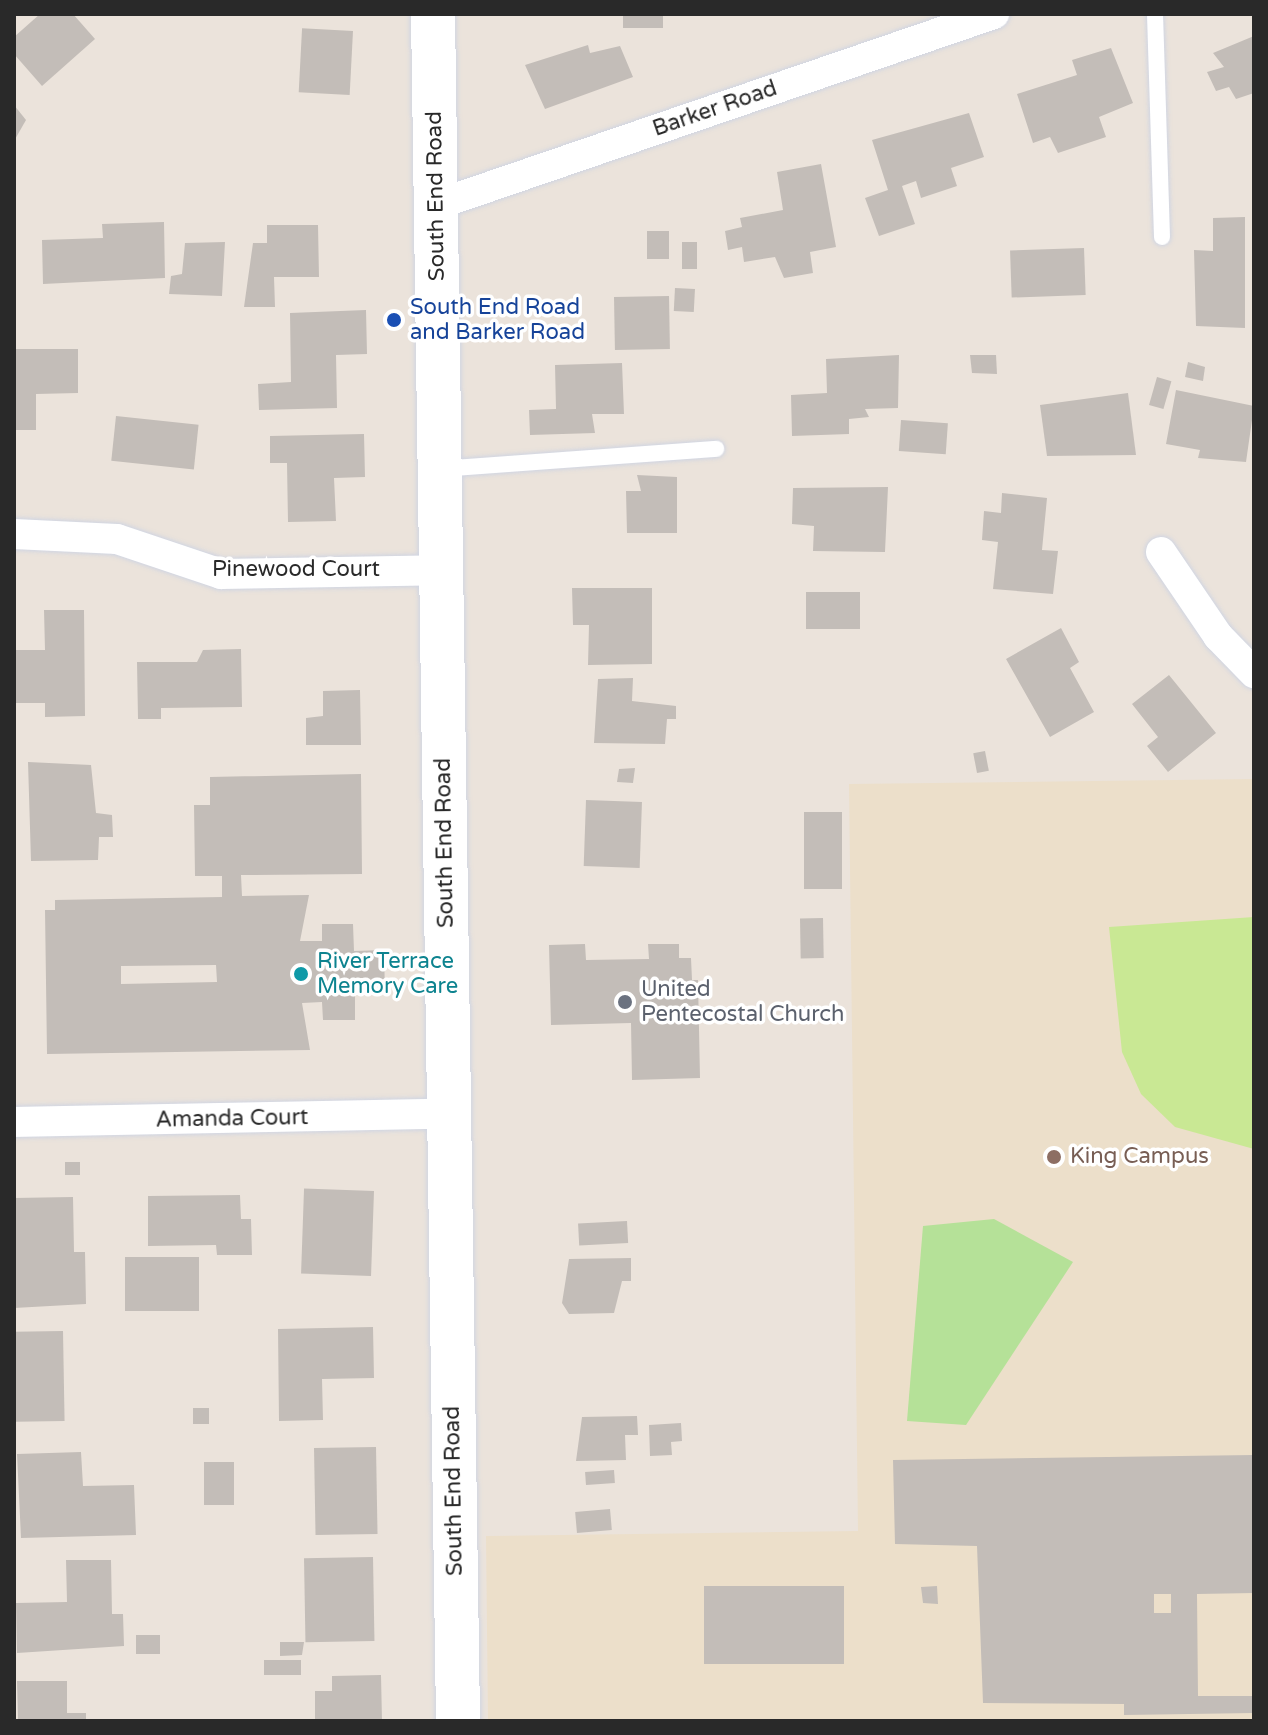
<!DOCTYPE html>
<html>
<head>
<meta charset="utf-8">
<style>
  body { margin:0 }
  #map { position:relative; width:1268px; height:1735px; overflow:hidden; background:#ebe3db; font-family:"Varela Round",sans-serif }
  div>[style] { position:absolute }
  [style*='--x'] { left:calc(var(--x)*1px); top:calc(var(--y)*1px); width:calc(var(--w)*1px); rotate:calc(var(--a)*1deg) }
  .education>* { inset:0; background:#ecdfca }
  .green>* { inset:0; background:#b5e198 }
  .pitch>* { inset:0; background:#c9e894 }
  .building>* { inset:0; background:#c3bdb8; transform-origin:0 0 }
  .roads { filter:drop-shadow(0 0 2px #d0d5e2) drop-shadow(0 0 2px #d0d5e2) }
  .lane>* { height:16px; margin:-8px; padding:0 8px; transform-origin:8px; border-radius:8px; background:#fff }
  .street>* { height:30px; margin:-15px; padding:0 15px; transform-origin:15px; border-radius:15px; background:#fff }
  .secondary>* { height:44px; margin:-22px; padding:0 22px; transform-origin:22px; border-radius:22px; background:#fff }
  .dots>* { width:22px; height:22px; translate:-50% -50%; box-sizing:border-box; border:4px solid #fff; border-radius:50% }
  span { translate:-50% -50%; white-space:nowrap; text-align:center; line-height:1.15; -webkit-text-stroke:7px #fff; paint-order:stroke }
  .street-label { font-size:22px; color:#292929 }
  .transit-label { font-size:22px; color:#164399 }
  .left { translate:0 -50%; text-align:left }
  .culture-label { font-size:22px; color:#0d838f }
  .worship-label { font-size:22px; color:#5b616d }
  .education-label { font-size:22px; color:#785e54 }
  .frame { position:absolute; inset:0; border:16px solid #292929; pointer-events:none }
</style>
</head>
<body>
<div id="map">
  <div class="education">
    <i style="clip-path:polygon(1254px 779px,1254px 1721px,488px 1721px,486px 1536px,858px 1531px,849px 784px)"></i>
  </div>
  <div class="green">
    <i style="clip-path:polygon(994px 1219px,1073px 1262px,966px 1425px,907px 1421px,923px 1226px)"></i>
  </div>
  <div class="pitch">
    <i style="clip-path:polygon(1254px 917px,1254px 1149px,1175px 1127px,1141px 1094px,1122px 1052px,1109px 927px)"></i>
  </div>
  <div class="building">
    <i style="clip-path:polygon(40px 14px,73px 14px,95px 39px,42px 86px,14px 54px,14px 37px)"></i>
    <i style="left:623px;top:14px;width:40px;height:14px"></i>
    <i style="left:353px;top:31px;width:64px;height:51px;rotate:93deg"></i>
    <i style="clip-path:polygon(1254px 36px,1254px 93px,1236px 99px,1229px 87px,1216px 91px,1207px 72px,1224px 67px,1213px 53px)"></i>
    <i style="clip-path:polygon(588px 45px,590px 53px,620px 46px,633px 77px,545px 109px,525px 65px)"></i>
    <i style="clip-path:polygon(1111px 48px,1133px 103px,1099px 117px,1106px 137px,1058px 153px,1050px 137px,1033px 143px,1017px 94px,1077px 75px,1072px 60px)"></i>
    <i style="clip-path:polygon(14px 105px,26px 120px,14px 141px)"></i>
    <i style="clip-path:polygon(969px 113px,984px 157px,951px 168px,957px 186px,921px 198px,916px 181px,902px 186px,915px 224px,879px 236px,865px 198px,888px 190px,872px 140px)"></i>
    <i style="clip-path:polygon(821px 164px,836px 247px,810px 252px,813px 273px,784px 278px,775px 257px,744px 262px,742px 247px,728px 250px,725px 231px,742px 227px,740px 218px,783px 210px,777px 172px)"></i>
    <i style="clip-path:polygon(1245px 217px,1245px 328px,1196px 326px,1194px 250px,1213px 251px,1213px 218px)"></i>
    <i style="clip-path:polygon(164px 222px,165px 278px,43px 284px,42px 240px,103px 238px,102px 224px)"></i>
    <i style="clip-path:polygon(267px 225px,318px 225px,319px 277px,274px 277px,275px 307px,244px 307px,253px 243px,267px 243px)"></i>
    <i style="left:647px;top:231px;width:22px;height:28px"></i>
    <i style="clip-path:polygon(225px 242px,222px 296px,169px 294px,171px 276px,182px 274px,185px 243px)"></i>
    <i style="left:682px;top:242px;width:15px;height:27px"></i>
    <i style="left:1084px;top:248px;width:47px;height:74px;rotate:88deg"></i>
    <i style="left:675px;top:288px;width:20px;height:23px;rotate:3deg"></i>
    <i style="left:669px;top:296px;width:53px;height:55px;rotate:89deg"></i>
    <i style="clip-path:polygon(366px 310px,367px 354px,336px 355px,337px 408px,259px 410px,258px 384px,291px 382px,290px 313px)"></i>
    <i style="clip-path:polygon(14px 349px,78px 349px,78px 393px,36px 394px,36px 430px,14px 430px)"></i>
    <i style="clip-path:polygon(899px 355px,898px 408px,865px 409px,869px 417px,849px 419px,849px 434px,792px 436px,791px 395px,827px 393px,826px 359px)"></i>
    <i style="clip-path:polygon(970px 355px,996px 355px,997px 374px,972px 373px)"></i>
    <i style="clip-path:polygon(1188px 362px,1205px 367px,1203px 381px,1185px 377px)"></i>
    <i style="clip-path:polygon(622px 363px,624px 414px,592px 414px,595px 433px,530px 435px,529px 410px,556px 409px,555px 365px)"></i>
    <i style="left:1157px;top:377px;width:15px;height:29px;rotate:16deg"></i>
    <i style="clip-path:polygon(1176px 390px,1254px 406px,1246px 462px,1198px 458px,1200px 450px,1166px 444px)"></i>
    <i style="clip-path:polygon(1128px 393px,1136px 455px,1047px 456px,1040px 405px)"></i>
    <i style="left:116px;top:416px;width:83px;height:45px;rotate:6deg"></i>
    <i style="left:901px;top:420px;width:47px;height:31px;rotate:4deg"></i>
    <i style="clip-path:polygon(364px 434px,365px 477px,334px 478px,336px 521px,288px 522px,287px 463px,270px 463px,270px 436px)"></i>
    <i style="clip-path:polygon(637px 475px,677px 477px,677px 533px,627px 533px,626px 491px,641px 491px)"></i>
    <i style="clip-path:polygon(888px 487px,885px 552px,813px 551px,814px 526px,792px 524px,793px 488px)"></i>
    <i style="clip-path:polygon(1002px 493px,1047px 498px,1042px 550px,1058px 551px,1053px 594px,993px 589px,998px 542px,982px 540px,984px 511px,1001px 513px)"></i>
    <i style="clip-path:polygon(572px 588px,652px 588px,652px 664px,588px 665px,589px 625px,573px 625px)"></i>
    <i style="left:806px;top:592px;width:54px;height:37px"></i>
    <i style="clip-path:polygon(44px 610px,84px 610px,85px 716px,45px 717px,45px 703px,14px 703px,14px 650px,45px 650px)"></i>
    <i style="clip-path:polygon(1061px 628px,1079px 662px,1070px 668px,1094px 712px,1050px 737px,1006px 659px)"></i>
    <i style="clip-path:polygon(241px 649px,242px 707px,161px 708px,161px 719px,138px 719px,137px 662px,197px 662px,203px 650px)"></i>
    <i style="clip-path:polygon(1169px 675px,1216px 733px,1168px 772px,1147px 746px,1158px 737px,1132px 704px)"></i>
    <i style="clip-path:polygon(633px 678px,632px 701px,676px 706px,676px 719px,667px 719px,665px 744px,594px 743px,598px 679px)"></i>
    <i style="clip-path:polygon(360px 690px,361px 745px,306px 745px,306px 718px,323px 716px,323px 691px)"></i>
    <i style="left:985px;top:751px;width:20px;height:12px;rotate:79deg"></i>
    <i style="clip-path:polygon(28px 762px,91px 765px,96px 813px,112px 815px,113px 837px,99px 837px,98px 860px,31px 861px)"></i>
    <i style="clip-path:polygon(635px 768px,633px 783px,617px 782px,619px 769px)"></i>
    <i style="clip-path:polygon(evenodd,361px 774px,362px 874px,241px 875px,242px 896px,309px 895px,300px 941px,322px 941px,322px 924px,353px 924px,354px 951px,384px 950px,385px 994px,355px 994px,355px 1020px,323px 1020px,322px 1002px,302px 1003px,310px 1050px,47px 1054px,45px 910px,55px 910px,55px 900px,222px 897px,222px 876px,195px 876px,194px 805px,210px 805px,210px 777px,361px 774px,216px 965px,217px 982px,121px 984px,121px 966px,216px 965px)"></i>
    <i style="left:586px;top:800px;width:56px;height:66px;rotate:2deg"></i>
    <i style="left:804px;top:812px;width:38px;height:77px"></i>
    <i style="left:823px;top:918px;width:40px;height:23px;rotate:89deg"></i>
    <i style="clip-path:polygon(585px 944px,586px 960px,649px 959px,648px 944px,679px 944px,679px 958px,691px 958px,692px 980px,698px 980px,700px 1078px,632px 1080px,631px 1023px,551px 1025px,549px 945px)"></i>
    <i style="left:65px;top:1162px;width:15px;height:13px"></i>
    <i style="left:374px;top:1191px;width:85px;height:70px;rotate:92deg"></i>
    <i style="clip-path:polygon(240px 1195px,241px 1219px,251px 1219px,252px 1255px,217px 1255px,216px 1245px,148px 1246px,148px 1196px)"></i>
    <i style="clip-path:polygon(73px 1197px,74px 1252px,85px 1252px,86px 1304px,14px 1308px,14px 1198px)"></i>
    <i style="left:627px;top:1221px;width:22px;height:49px;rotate:87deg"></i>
    <i style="left:199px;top:1257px;width:54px;height:74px;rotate:90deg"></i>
    <i style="clip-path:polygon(631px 1258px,631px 1281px,622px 1281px,614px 1313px,569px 1314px,562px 1303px,569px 1259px)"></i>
    <i style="clip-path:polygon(373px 1327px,374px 1378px,322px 1379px,323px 1420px,279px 1421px,278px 1329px)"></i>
    <i style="left:63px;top:1331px;width:90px;height:49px;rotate:89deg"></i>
    <i style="left:193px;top:1408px;width:16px;height:16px"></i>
    <i style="clip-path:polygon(637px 1416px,638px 1435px,625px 1435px,626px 1460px,576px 1461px,582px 1417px)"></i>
    <i style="clip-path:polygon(681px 1423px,682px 1441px,671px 1442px,672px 1455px,650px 1456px,649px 1425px)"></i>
    <i style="left:376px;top:1447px;width:87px;height:62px;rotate:89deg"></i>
    <i style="clip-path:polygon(81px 1452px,83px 1486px,134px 1485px,136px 1535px,21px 1538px,17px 1454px)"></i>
    <i style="clip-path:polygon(evenodd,1254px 1455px,1254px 1593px,1197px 1594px,1198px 1696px,1254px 1696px,1254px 1713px,1124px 1715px,1124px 1704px,983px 1703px,977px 1546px,895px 1544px,893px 1460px,1254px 1455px,1154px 1594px,1171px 1594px,1171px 1613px,1154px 1613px,1154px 1594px)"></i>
    <i style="left:204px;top:1462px;width:30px;height:43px"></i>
    <i style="left:614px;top:1470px;width:13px;height:29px;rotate:86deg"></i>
    <i style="left:610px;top:1509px;width:21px;height:35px;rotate:85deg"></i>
    <i style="left:373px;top:1557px;width:84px;height:69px;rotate:89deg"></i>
    <i style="clip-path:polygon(66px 1560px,111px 1560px,112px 1614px,123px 1614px,124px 1646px,17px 1653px,16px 1603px,67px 1602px)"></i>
    <i style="left:844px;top:1586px;width:78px;height:140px;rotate:90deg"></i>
    <i style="clip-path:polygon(937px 1586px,938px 1604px,923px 1603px,921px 1587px)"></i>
    <i style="left:160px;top:1635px;width:19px;height:24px;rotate:90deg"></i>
    <i style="clip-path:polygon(280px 1642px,304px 1642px,302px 1655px,280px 1656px)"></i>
    <i style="left:301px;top:1660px;width:15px;height:37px;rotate:90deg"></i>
    <i style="clip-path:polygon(381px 1675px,382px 1721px,315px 1721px,315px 1691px,332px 1691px,332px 1676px)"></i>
    <i style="clip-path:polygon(17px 1681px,67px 1681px,67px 1713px,86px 1713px,86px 1721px,18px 1721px)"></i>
  </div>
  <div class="roads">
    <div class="lane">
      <i style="--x:1155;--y:14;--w:223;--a:88.2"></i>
      <i style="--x:441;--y:469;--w:276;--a:-4.2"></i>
    </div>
    <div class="street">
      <i style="--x:436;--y:205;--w:590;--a:-18.9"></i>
      <i style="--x:14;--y:534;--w:103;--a:2.8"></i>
      <i style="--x:117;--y:539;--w:110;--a:18.6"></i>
      <i style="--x:221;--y:574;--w:219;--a:-1"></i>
      <i style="--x:1161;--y:552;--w:102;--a:55.8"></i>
      <i style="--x:1218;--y:636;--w:52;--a:45.8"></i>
      <i style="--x:14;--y:1122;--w:435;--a:-1.1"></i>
    </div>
    <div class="secondary">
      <i style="--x:433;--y:14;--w:1707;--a:89.16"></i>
    </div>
  </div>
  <div class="dots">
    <i style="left:394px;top:320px;background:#1a4fb4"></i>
    <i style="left:301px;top:974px;background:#0f9aa8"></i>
    <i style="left:625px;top:1002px;background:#6b7280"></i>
    <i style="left:1054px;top:1157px;background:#8d6e63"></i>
  </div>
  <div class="street-label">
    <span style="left:715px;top:109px;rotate:-19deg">Barker Road</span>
    <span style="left:436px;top:196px;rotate:-91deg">South End Road</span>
    <span style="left:296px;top:570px">Pinewood Court</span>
    <span style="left:445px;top:843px;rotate:-91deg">South End Road</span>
    <span style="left:232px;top:1119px;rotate:-1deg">Amanda Court</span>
    <span style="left:454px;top:1491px;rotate:-91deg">South End Road</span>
  </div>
  <div class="transit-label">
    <span class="left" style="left:410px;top:320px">South End Road<br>and Barker Road</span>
  </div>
  <div class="culture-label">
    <span class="left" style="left:317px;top:974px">River Terrace<br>Memory Care</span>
  </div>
  <div class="worship-label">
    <span class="left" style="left:641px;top:1002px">United<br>Pentecostal Church</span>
  </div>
  <div class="education-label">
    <span class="left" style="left:1070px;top:1157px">King Campus</span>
  </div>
  <div class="frame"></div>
</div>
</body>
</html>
